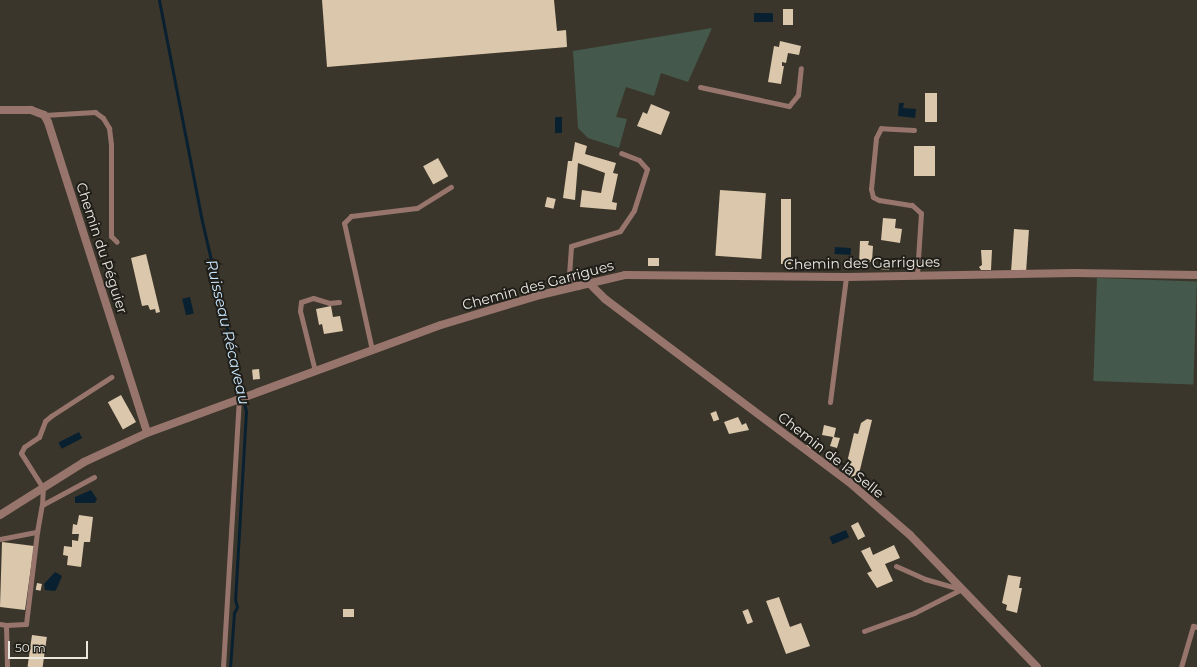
<!DOCTYPE html>
<html>
<head>
<meta charset="utf-8">
<style>
  body { margin:0 }
  #map { position:relative; width:1197px; height:667px; overflow:hidden; background:#3b362b; font-family:Montserrat,sans-serif }
  div>[style] { position:absolute }
  [style*='--x'] { left:calc(var(--x)*1px); top:calc(var(--y)*1px); width:calc(var(--w)*1px); rotate:calc(var(--a)*1deg) }
  .green>* { inset:0; background:#44594b; transform-origin:0 0 }
  .water>* { inset:0; background:#092031; transform-origin:0 0 }
  .stream>* { height:3px; margin:-1.5px; padding:0 1.5px; transform-origin:1.5px; border-radius:1.5px; background:#092031 }
  .building>* { inset:0; background:#dbc7ab; transform-origin:0 0 }
  .lane>* { height:5px; margin:-2.5px; padding:0 2.5px; transform-origin:2.5px; border-radius:2.5px; background:#98756c }
  .street>* { height:8px; margin:-4px; padding:0 4px; transform-origin:4px; border-radius:4px; background:#98756c }
  span { translate:-50% -50%; white-space:nowrap; text-align:center; line-height:1.15; -webkit-text-stroke:4px #201e19; paint-order:stroke }
  .street-label { font-size:14px; color:#eae7df }
  .water-label { font-size:15px; color:#c8e5fc; font-style:italic }
  .scale { position:absolute; left:8px; top:641px; width:80px; height:18px; box-sizing:border-box; border:2px solid #eae7df; border-top:0; padding-left:5px; font-size:12px; line-height:14px; white-space:nowrap; color:#eae7df; -webkit-text-stroke:3px #201e19; paint-order:stroke }
</style>
</head>
<body>
<div id="map">
  <div class="green">
    <i style="clip-path:polygon(712px 28px,688px 82px,661px 73px,654px 96px,626px 87px,616px 117px,627px 119px,619px 148px,588px 138px,578px 128px,573px 51px)"></i>
    <i style="left:1097px;top:278px;width:100px;height:103px;rotate:2deg"></i>
  </div>
  <div class="water">
    <i style="left:754px;top:13px;width:19px;height:9px"></i>
    <i style="clip-path:polygon(899px 103px,904px 103px,903px 108px,916px 109px,915px 118px,898px 116px)"></i>
    <i style="left:555px;top:117px;width:7px;height:16px"></i>
    <i style="left:835px;top:247px;width:16px;height:7px;rotate:4deg"></i>
    <i style="left:190px;top:297px;width:17px;height:8px;rotate:77deg"></i>
    <i style="left:79px;top:432px;width:7px;height:23px;rotate:63deg"></i>
    <i style="clip-path:polygon(91px 490px,97px 499px,95px 503px,75px 503px,75px 497px)"></i>
    <i style="left:846px;top:530px;width:8px;height:18px;rotate:67deg"></i>
    <i style="clip-path:polygon(55px 572px,62px 576px,57px 588px,55px 591px,45px 590px,44px 584px)"></i>
  </div>
  <div class="stream">
    <i style="--x:159;--y:0;--w:225;--a:79"></i>
    <i style="--x:202;--y:221;--w:195;--a:77"></i>
    <i style="--x:246;--y:411;--w:188;--a:93.3"></i>
    <i style="--x:235;--y:599;--w:8;--a:76"></i>
    <i style="--x:237;--y:607;--w:7;--a:117"></i>
    <i style="--x:234;--y:613;--w:54;--a:94.2"></i>
  </div>
  <div class="building">
    <i style="clip-path:polygon(322px 0,554px 0,557px 31px,566px 30px,567px 47px,327px 67px)"></i>
    <i style="left:783px;top:9px;width:10px;height:16px"></i>
    <i style="clip-path:polygon(780px 41px,801px 46px,799px 55px,788px 53px,786px 63px,782px 62px,782px 66px,784px 66px,781px 84px,768px 82px,774px 46px,779px 47px)"></i>
    <i style="left:925px;top:93px;width:12px;height:29px"></i>
    <i style="clip-path:polygon(651px 104px,670px 112px,661px 135px,637px 126px,643px 112px,647px 114px)"></i>
    <i style="clip-path:polygon(575px 142px,587px 146px,585px 154px,616px 163px,613px 173px,618px 174px,612px 202px,617px 203px,616px 210px,580px 207px,582px 190px,601px 193px,605px 173px,578px 163px,575px 200px,563px 198px,568px 161px,572px 161px)"></i>
    <i style="left:914px;top:146px;width:21px;height:30px"></i>
    <i style="left:438px;top:158px;width:21px;height:17px;rotate:61deg"></i>
    <i style="left:720px;top:190px;width:46px;height:66px;rotate:4deg"></i>
    <i style="left:547px;top:197px;width:9px;height:10px;rotate:13deg"></i>
    <i style="left:781px;top:199px;width:10px;height:65px"></i>
    <i style="clip-path:polygon(883px 218px,896px 219px,895px 228px,902px 229px,900px 243px,881px 240px)"></i>
    <i style="left:1014px;top:229px;width:15px;height:41px;rotate:4deg"></i>
    <i style="clip-path:polygon(860px 241px,869px 241px,868px 245px,873px 246px,872px 262px,866px 262px,865px 265px,859px 265px)"></i>
    <i style="clip-path:polygon(981px 250px,992px 250px,991px 270px,981px 270px,979px 267px,982px 265px)"></i>
    <i style="clip-path:polygon(146px 254px,160px 312px,156px 313px,155px 309px,150px 310px,148px 305px,142px 306px,131px 258px)"></i>
    <i style="left:648px;top:258px;width:11px;height:8px"></i>
    <i style="clip-path:polygon(880px 264px,890px 264px,889px 270px,880px 269px)"></i>
    <i style="clip-path:polygon(331px 306px,333px 317px,340px 316px,343px 331px,324px 334px,322px 324px,319px 325px,316px 309px)"></i>
    <i style="left:259px;top:369px;width:10px;height:7px;rotate:84deg"></i>
    <i style="left:121px;top:395px;width:31px;height:15px;rotate:61deg"></i>
    <i style="left:716px;top:411px;width:9px;height:6px;rotate:69deg"></i>
    <i style="clip-path:polygon(738px 417px,742px 425px,746px 423px,749px 430px,729px 434px,724px 422px)"></i>
    <i style="clip-path:polygon(867px 419px,872px 420px,858px 478px,844px 475px,854px 433px,858px 434px,861px 423px)"></i>
    <i style="clip-path:polygon(824px 425px,836px 428px,834px 437px,840px 438px,837px 448px,830px 446px,833px 437px,822px 435px)"></i>
    <i style="clip-path:polygon(811px 440px,815px 443px,810px 450px,805px 447px)"></i>
    <i style="clip-path:polygon(79px 515px,93px 517px,90px 542px,84px 542px,81px 567px,67px 565px,68px 556px,63px 555px,64px 546px,72px 547px,72px 540px,78px 541px,79px 534px,72px 534px,73px 524px,77px 525px)"></i>
    <i style="left:858px;top:522px;width:16px;height:8px;rotate:63deg"></i>
    <i style="clip-path:polygon(2px 542px,34px 546px,25px 610px,0 607px)"></i>
    <i style="clip-path:polygon(894px 545px,900px 558px,885px 564px,893px 581px,877px 588px,867px 573px,872px 571px,861px 551px,870px 547px,873px 555px)"></i>
    <i style="clip-path:polygon(1008px 575px,1021px 577px,1019px 588px,1022px 588px,1017px 613px,1006px 610px,1007px 605px,1002px 603px)"></i>
    <i style="left:37px;top:583px;width:5px;height:7px;rotate:11deg"></i>
    <i style="clip-path:polygon(779px 597px,790px 627px,801px 623px,810px 646px,786px 654px,766px 601px)"></i>
    <i style="left:354px;top:609px;width:8px;height:11px;rotate:90deg"></i>
    <i style="left:748px;top:609px;width:14px;height:6px;rotate:69deg"></i>
    <i style="left:32px;top:635px;width:15px;height:32px;rotate:8deg"></i>
  </div>
  <div class="lane">
    <i style="--x:700;--y:87;--w:91;--a:12.1"></i>
    <i style="--x:789;--y:106;--w:14;--a:-51"></i>
    <i style="--x:798;--y:95;--w:27;--a:-84"></i>
    <i style="--x:44;--y:115;--w:51;--a:-3.4"></i>
    <i style="--x:95;--y:112;--w:10;--a:37"></i>
    <i style="--x:103;--y:118;--w:12;--a:59"></i>
    <i style="--x:109;--y:128;--w:16;--a:83"></i>
    <i style="--x:111;--y:144;--w:92;--a:90"></i>
    <i style="--x:111;--y:236;--w:8;--a:45"></i>
    <i style="--x:914;--y:130;--w:33;--a:-177"></i>
    <i style="--x:881;--y:128;--w:11;--a:117"></i>
    <i style="--x:876;--y:138;--w:51;--a:95.6"></i>
    <i style="--x:871;--y:189;--w:8;--a:76"></i>
    <i style="--x:873;--y:197;--w:7;--a:27"></i>
    <i style="--x:879;--y:200;--w:33;--a:9"></i>
    <i style="--x:912;--y:205;--w:12;--a:42"></i>
    <i style="--x:921;--y:213;--w:62;--a:93.7"></i>
    <i style="--x:578;--y:287;--w:15;--a:-127"></i>
    <i style="--x:569;--y:275;--w:29;--a:-86"></i>
    <i style="--x:571;--y:246;--w:51;--a:-17"></i>
    <i style="--x:620;--y:231;--w:25;--a:-56"></i>
    <i style="--x:634;--y:210;--w:43;--a:-72.4"></i>
    <i style="--x:647;--y:169;--w:12;--a:-132"></i>
    <i style="--x:639;--y:160;--w:19;--a:-159"></i>
    <i style="--x:372;--y:350;--w:130;--a:-102.4"></i>
    <i style="--x:344;--y:223;--w:10;--a:-45"></i>
    <i style="--x:351;--y:216;--w:66;--a:-6.9"></i>
    <i style="--x:417;--y:208;--w:40;--a:-32"></i>
    <i style="--x:315;--y:371;--w:62;--a:-104"></i>
    <i style="--x:300;--y:311;--w:9;--a:-84"></i>
    <i style="--x:301;--y:302;--w:13;--a:-18"></i>
    <i style="--x:313;--y:298;--w:17;--a:17"></i>
    <i style="--x:329;--y:303;--w:10;--a:-6"></i>
    <i style="--x:830;--y:402;--w:126;--a:-82.7"></i>
    <i style="--x:94;--y:477;--w:59;--a:151.7"></i>
    <i style="--x:42;--y:505;--w:17;--a:-87"></i>
    <i style="--x:43;--y:488;--w:41;--a:-122.2"></i>
    <i style="--x:21;--y:453;--w:7;--a:-63"></i>
    <i style="--x:24;--y:447;--w:18;--a:-34"></i>
    <i style="--x:39;--y:437;--w:17;--a:-69"></i>
    <i style="--x:45;--y:421;--w:8;--a:-40"></i>
    <i style="--x:51;--y:416;--w:72;--a:-33"></i>
    <i style="--x:0;--y:539;--w:38;--a:-11"></i>
    <i style="--x:37;--y:532;--w:27;--a:-80"></i>
    <i style="--x:896;--y:566;--w:32;--a:24"></i>
    <i style="--x:925;--y:579;--w:37;--a:16"></i>
    <i style="--x:0;--y:624;--w:6;--a:9"></i>
    <i style="--x:6;--y:625;--w:42;--a:88.6"></i>
    <i style="--x:6;--y:625;--w:20;--a:-3"></i>
    <i style="--x:26;--y:624;--w:93;--a:-83.2"></i>
    <i style="--x:864;--y:631;--w:53;--a:-19.8"></i>
    <i style="--x:914;--y:613;--w:54;--a:-26.6"></i>
    <i style="--x:223;--y:667;--w:268;--a:-86.6"></i>
    <i style="--x:1181;--y:667;--w:43;--a:-73.7"></i>
    <i style="--x:1193;--y:626;--w:4;--a:14"></i>
  </div>
  <div class="street">
    <i style="--x:0;--y:110;--w:31;--a:0"></i>
    <i style="--x:31;--y:110;--w:14;--a:21"></i>
    <i style="--x:44;--y:115;--w:8;--a:60"></i>
    <i style="--x:48;--y:122;--w:326;--a:72.3"></i>
    <i style="--x:591;--y:285;--w:20;--a:45"></i>
    <i style="--x:605;--y:299;--w:305;--a:36.9"></i>
    <i style="--x:849;--y:482;--w:81;--a:41"></i>
    <i style="--x:910;--y:535;--w:183;--a:46.1"></i>
    <i style="--x:0;--y:515;--w:99;--a:-32.2"></i>
    <i style="--x:84;--y:462;--w:69;--a:-24.7"></i>
    <i style="--x:147;--y:433;--w:313;--a:-20.2"></i>
    <i style="--x:441;--y:325;--w:103;--a:-16.9"></i>
    <i style="--x:540;--y:295;--w:87;--a:-13.2"></i>
    <i style="--x:625;--y:275;--w:221;--a:0.5"></i>
    <i style="--x:846;--y:277;--w:229;--a:-1"></i>
    <i style="--x:1075;--y:273;--w:122;--a:0.9"></i>
  </div>
  <div class="street-label">
    <span style="left:102px;top:248px;rotate:72deg">Chemin du Péguier</span>
    <span style="left:862px;top:263px;rotate:-1deg">Chemin des Garrigues</span>
    <span style="left:538px;top:285px;rotate:-15deg">Chemin des Garrigues</span>
    <span style="left:831px;top:455px;rotate:38deg">Chemin de la Selle</span>
  </div>
  <div class="water-label">
    <span style="left:228px;top:332px;rotate:77deg">Ruisseau Récaveau</span>
  </div>
  <div class="scale">50 m</div>
</div>
</body>
</html>
